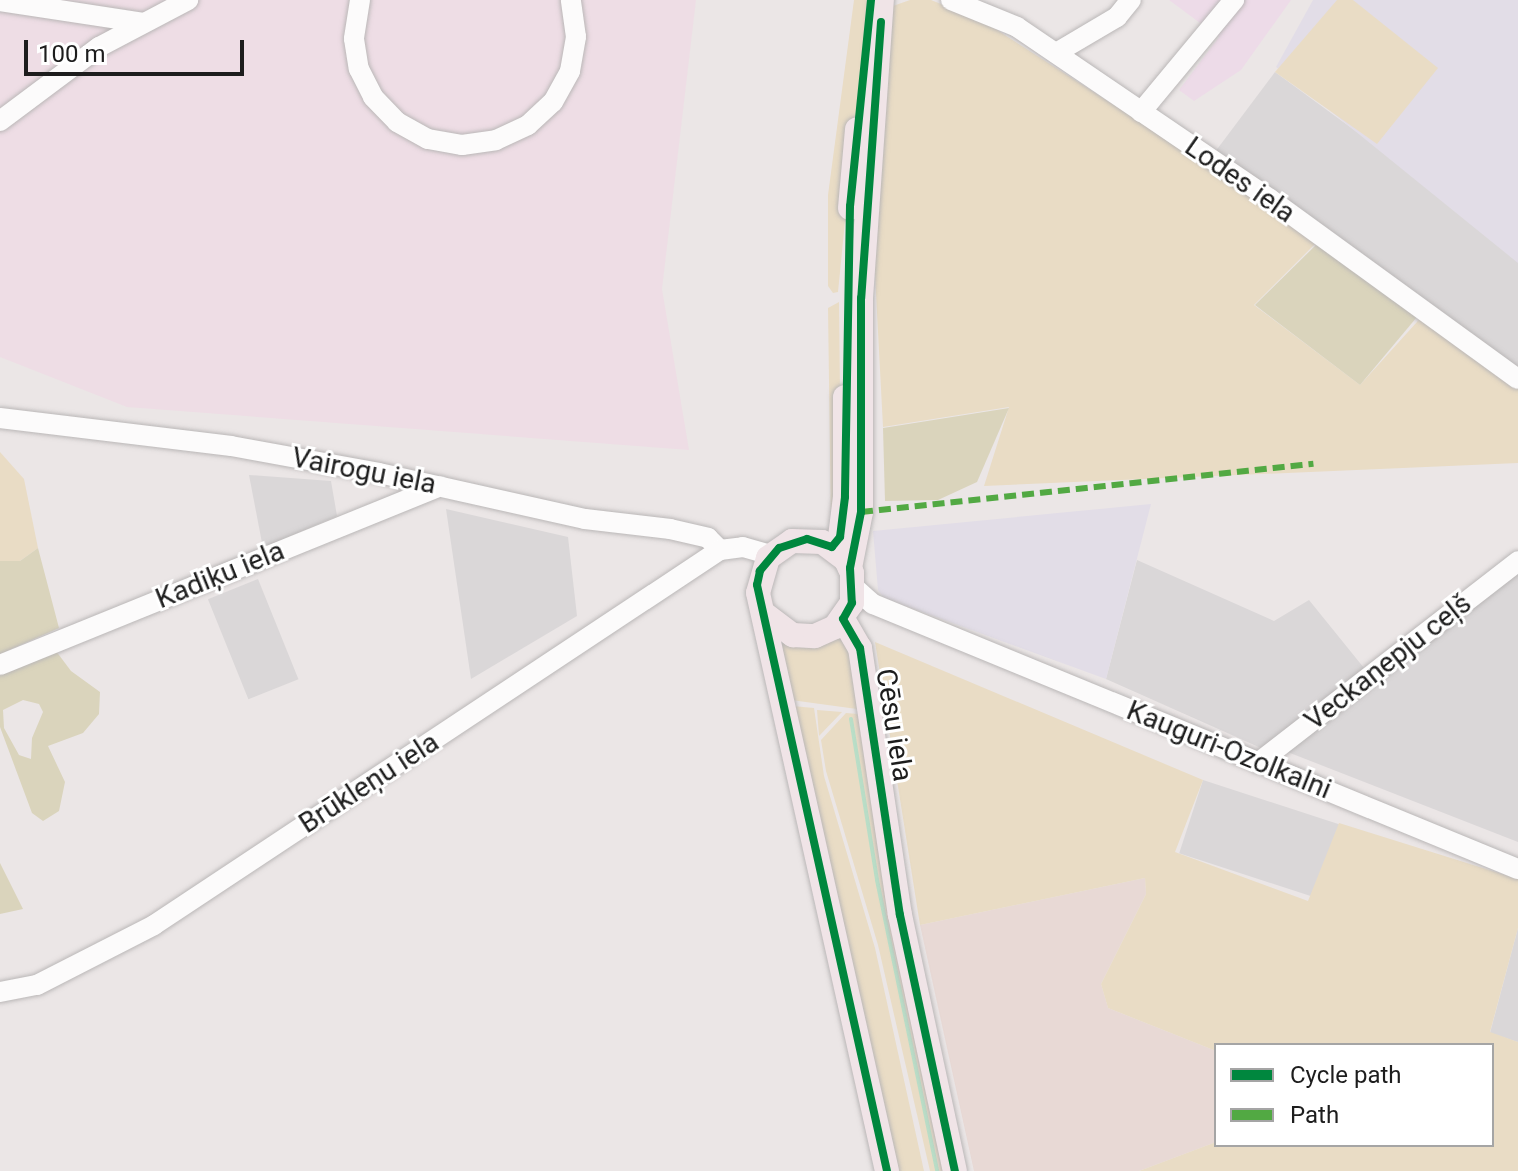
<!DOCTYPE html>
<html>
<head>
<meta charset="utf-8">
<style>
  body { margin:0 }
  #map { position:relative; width:1518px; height:1171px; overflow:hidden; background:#ebe6e6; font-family:Roboto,sans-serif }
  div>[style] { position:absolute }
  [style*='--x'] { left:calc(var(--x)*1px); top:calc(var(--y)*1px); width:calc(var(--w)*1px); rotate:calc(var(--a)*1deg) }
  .residential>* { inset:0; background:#dad7d8; transform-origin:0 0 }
  .commercial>* { inset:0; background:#eddbe8 }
  .industrial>* { inset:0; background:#e2dde7 }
  .military>* { inset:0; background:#eedde5 }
  .farmland>* { inset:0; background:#e8d9d5 }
  .grass>* { inset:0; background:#e9dcc5 }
  .forest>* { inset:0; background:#dad4bc }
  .stream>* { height:4px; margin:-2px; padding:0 2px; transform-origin:2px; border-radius:2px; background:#b9dec7 }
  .roads { filter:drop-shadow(0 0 2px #bab7b7) drop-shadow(0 0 2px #bab7b7) }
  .minor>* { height:20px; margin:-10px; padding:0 10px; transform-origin:10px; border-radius:10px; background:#fcfbfb }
  .major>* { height:24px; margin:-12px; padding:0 12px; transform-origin:12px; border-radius:12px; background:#f0e4e7 }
  .quiet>* { height:6px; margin-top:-3px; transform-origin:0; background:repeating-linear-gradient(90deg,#52a943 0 12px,transparent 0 18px) }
  .cycleway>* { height:8px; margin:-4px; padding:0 4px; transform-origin:4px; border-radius:4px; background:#00873e }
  span { translate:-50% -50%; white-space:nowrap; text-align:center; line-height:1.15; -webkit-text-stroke:6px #fff; paint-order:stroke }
  .street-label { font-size:28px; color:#1d1d1d }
  .legend { position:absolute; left:1214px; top:1043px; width:280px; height:104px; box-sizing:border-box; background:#fff; border:2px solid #a5a5a5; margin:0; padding:10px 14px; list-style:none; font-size:24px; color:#1d1d1d }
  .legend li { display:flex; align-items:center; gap:16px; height:40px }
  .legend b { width:40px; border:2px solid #a5a5a5 }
  .scale { position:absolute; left:24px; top:40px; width:220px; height:36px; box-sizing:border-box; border:4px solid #1d1d1d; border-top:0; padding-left:10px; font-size:24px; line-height:28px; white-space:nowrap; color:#1d1d1d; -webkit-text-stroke:6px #fff; paint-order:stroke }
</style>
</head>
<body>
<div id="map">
  <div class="residential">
    <i style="clip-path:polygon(1275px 72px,1518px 250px,1518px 369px,1215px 152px)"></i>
    <i style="clip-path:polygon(249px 475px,331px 481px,337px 516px,263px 548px)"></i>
    <i style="clip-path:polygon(446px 509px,568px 537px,577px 616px,471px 679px)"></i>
    <i style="clip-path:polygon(1137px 560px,1274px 621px,1309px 600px,1364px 668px,1261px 748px,1106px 679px)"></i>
    <i style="clip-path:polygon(1518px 573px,1518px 842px,1285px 751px)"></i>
    <i style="left:258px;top:579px;width:108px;height:54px;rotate:68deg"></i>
    <i style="left:1203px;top:780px;width:143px;height:77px;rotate:18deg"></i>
    <i style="clip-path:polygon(1518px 928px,1518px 1042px,1490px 1033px)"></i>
  </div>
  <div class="commercial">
    <i style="clip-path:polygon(1169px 0,1291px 0,1241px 70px,1194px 101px,1179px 90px,1219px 37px)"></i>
  </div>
  <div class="industrial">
    <i style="clip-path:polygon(1313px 0,1518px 0,1518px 263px,1276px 67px)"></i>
    <i style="clip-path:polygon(1151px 504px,1106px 679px,884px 598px,878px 590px,873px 531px)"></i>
  </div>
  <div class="military">
    <i style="clip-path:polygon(0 0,696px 0,662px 289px,689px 450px,127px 407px,0 357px)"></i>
  </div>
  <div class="farmland">
    <i style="clip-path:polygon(1145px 878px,1146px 894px,1101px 984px,1108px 1008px,1216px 1051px,1216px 1142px,1139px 1171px,974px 1171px,920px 925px)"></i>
  </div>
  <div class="grass">
    <i style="clip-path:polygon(854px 0,867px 0,838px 292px,833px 293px,828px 286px,828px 195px)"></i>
    <i style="clip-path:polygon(910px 0,931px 0,983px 21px,1321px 238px,1254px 305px,1360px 385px,1426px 312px,1518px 379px,1518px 463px,984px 486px,1009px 407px,883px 427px,872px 217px,890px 7px)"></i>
    <i style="clip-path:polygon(1337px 0,1353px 0,1438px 68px,1377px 144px,1275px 72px)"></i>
    <i style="clip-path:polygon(839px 302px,840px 394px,831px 526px,828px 308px)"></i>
    <i style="clip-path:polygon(0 452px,24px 479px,38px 548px,20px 561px,0 561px)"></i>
    <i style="clip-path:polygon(850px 638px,857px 709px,791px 700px,778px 641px)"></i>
    <i style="clip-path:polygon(875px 642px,1203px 780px,1175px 852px,1308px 901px,1339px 823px,1518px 879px,1518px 928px,1490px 1032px,1518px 1042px,1518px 1171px,1139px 1171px,1216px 1142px,1492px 1145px,1492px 1045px,1216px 1045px,1216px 1051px,1108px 1008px,1101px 984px,1146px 894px,1145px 878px,920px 925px)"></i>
    <i style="clip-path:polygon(792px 706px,814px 708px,824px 776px,875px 948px,924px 1171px,899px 1171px)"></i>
    <i style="clip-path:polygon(817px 710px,842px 712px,819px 736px)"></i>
    <i style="clip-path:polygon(846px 713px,858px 714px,899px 953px,944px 1171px,930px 1171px,878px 945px,826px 771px,821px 740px)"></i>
  </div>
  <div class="forest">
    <i style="clip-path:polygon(1321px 240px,1422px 311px,1360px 385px,1255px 305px)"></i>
    <i style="clip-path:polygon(1009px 408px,977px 482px,938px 500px,885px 501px,883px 428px)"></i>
    <i style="clip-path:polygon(38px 548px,59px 628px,0 654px,0 561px,20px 561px)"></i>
    <i style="clip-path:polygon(evenodd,56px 651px,71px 671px,100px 692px,99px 714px,83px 733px,48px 746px,65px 782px,59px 811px,43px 821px,32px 813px,0 727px,0 674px,56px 651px,23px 700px,39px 704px,43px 712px,32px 738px,31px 759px,19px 755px,4px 728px,3px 710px,23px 700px)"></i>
    <i style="clip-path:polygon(0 863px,23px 909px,0 914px)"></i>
  </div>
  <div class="stream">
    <i style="--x:851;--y:719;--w:163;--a:80.8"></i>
    <i style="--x:877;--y:880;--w:297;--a:78.3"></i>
  </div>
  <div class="roads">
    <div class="minor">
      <i style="--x:360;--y:0;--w:39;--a:99"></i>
      <i style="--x:354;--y:39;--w:30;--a:81"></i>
      <i style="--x:359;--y:69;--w:31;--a:63"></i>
      <i style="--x:373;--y:97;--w:35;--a:46"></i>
      <i style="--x:397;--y:122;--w:35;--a:29"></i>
      <i style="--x:428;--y:139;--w:35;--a:10"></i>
      <i style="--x:462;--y:145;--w:34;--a:-8"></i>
      <i style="--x:496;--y:140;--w:35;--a:-25"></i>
      <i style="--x:528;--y:125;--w:34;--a:-43"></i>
      <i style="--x:553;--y:102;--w:35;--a:-61"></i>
      <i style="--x:570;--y:71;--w:35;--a:-80"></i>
      <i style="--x:576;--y:37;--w:37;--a:-98"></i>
      <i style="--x:951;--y:0;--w:71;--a:22.2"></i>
      <i style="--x:1017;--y:27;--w:306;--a:34.2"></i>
      <i style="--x:1270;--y:199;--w:306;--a:36"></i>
      <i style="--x:0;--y:1;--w:145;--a:8.7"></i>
      <i style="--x:1056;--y:53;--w:71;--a:-30.5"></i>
      <i style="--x:1117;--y:17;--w:22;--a:-51"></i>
      <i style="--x:1141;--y:112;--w:146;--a:-50.3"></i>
      <i style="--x:0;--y:121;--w:124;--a:-36.8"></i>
      <i style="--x:99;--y:47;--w:101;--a:-27.8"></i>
      <i style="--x:0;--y:418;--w:233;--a:6.9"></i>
      <i style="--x:231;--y:446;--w:150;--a:10.3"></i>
      <i style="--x:379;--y:473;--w:211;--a:12.6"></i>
      <i style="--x:585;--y:519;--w:86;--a:6.7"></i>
      <i style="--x:670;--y:529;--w:39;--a:13"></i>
      <i style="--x:708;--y:538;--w:17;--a:45"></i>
      <i style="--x:855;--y:588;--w:24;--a:42"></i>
      <i style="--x:873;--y:604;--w:697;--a:22.34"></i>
      <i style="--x:0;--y:665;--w:475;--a:-22.1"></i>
      <i style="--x:1258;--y:763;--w:329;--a:-37.8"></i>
      <i style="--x:0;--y:992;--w:38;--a:-11"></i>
      <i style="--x:37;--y:985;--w:131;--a:-27.1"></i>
      <i style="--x:154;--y:925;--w:679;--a:-33.53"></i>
      <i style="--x:720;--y:550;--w:23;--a:-7"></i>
      <i style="--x:743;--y:547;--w:29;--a:16"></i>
    </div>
    <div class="major">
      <i style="--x:850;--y:208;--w:79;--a:-84.9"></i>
      <i style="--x:832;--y:547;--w:13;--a:-51"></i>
      <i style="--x:840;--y:537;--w:40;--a:-82.9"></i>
      <i style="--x:845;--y:497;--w:100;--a:-90"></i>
      <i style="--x:850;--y:568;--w:57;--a:-78.9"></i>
      <i style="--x:861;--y:512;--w:214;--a:-90"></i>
      <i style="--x:861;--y:298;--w:299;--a:-86"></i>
      <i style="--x:766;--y:615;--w:34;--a:37"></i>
      <i style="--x:793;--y:635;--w:22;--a:3"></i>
      <i style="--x:815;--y:636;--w:22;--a:-24"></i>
      <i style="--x:835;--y:627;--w:29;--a:-55"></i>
      <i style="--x:852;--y:603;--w:30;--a:-90"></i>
      <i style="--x:852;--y:573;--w:14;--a:-115"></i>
      <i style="--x:846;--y:560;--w:30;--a:-143"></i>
      <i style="--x:822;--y:542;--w:30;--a:-178"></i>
      <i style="--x:792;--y:541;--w:29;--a:145"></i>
      <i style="--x:768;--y:558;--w:36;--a:106"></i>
      <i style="--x:758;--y:593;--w:592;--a:77.42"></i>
      <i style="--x:843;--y:619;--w:34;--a:60"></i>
      <i style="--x:860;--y:648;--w:270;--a:81.5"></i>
      <i style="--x:900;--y:915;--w:262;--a:77.9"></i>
    </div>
  </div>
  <div class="quiet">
    <i style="--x:861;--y:512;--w:455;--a:-6.1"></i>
  </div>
  <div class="cycleway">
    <i style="--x:871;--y:0;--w:207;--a:95.8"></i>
    <i style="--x:850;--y:206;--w:291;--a:91"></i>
    <i style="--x:845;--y:497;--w:40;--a:97.1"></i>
    <i style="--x:840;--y:537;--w:13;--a:129"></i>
    <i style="--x:832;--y:547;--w:26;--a:-162"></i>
    <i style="--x:807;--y:539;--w:29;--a:162"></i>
    <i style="--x:779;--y:548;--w:30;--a:130"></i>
    <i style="--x:760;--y:571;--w:14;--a:102"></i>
    <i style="--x:757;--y:585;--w:600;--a:77.49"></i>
    <i style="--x:881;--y:22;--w:277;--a:94.1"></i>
    <i style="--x:861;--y:298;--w:214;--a:90"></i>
    <i style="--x:861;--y:512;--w:57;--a:101.1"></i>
    <i style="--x:850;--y:568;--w:35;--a:87"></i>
    <i style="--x:852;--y:603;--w:18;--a:119"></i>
    <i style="--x:843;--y:619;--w:34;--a:60"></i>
    <i style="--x:860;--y:648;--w:270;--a:81.5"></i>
    <i style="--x:900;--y:915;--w:262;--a:77.9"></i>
  </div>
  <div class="street-label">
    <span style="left:1240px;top:180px;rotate:35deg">Lodes iela</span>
    <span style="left:364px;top:471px;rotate:11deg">Vairogu iela</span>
    <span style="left:220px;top:575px;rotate:-22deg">Kadiķu iela</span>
    <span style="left:1388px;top:662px;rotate:-38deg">Veckaņepju ceļš</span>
    <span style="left:894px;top:725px;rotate:81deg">Cēsu iela</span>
    <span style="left:1229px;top:750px;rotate:22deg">Kauguri-Ozolkalni</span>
    <span style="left:369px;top:783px;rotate:-33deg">Brūkleņu iela</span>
  </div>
  <ul class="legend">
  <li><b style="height:10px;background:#00873e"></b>Cycle path</li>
  <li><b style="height:10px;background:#52a943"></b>Path</li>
  </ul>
  <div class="scale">100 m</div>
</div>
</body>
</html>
